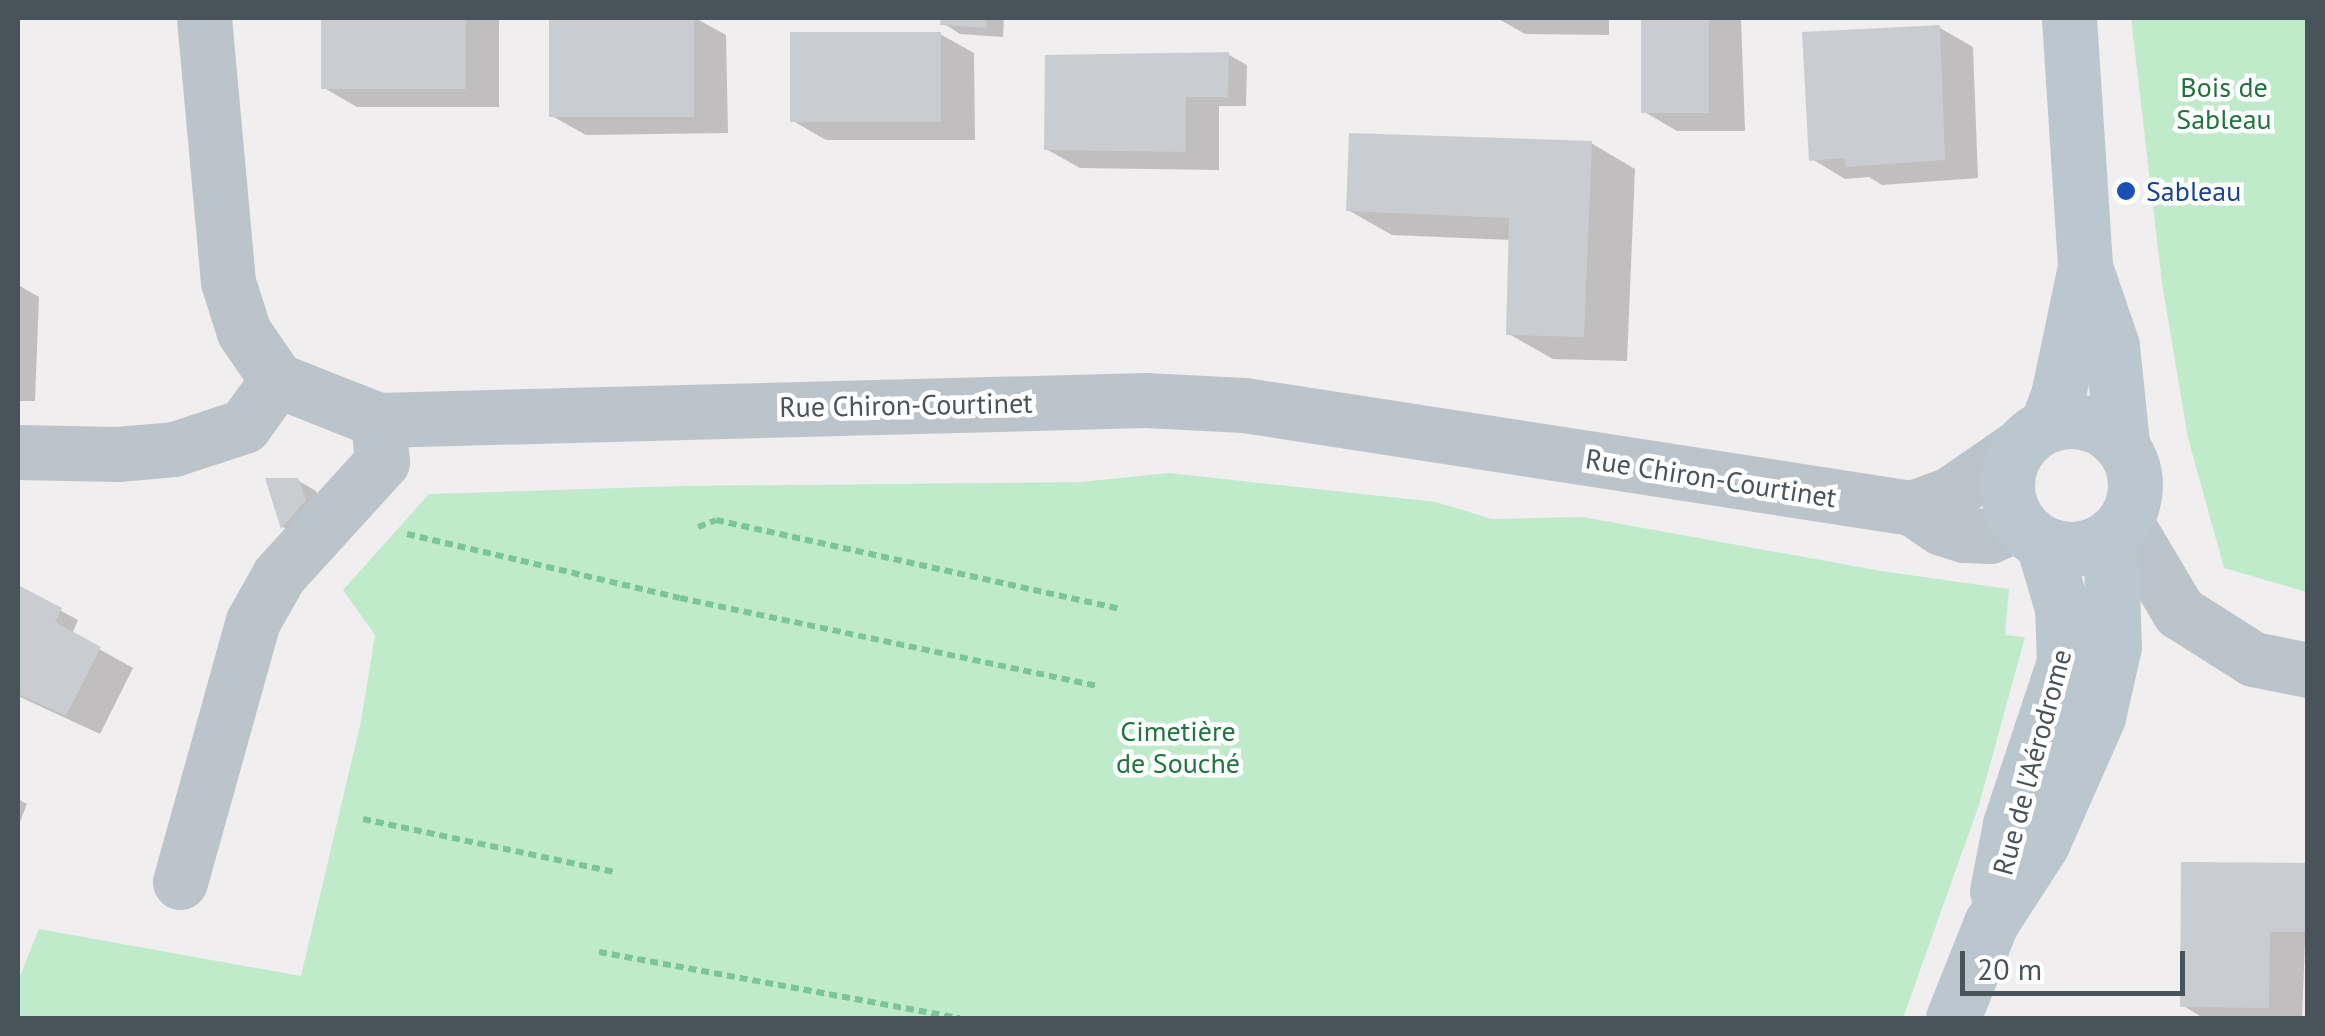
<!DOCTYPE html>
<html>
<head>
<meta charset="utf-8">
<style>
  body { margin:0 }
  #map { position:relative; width:2325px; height:1036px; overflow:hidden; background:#f0eeee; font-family:"PT Sans",sans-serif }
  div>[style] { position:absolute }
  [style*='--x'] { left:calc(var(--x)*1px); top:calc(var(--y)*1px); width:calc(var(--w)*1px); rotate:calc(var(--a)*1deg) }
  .green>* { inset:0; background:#c0ebcb }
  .shadow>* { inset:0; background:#0003 }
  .building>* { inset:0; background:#c9ccd0; transform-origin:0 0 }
  .path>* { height:6px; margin-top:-3px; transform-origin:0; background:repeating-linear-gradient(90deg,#7bc698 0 8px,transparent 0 13px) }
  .street>* { height:55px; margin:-27.5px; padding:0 27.5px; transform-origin:27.5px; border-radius:27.5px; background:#bbc4ca }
  .secondary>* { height:55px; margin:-27.5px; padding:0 27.5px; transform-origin:27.5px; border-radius:27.5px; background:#bbc7ce }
  .secondary>.ring { margin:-27.5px; padding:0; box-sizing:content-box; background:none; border:55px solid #bbc7ce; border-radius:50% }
  .dots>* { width:28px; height:28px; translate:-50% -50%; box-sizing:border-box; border:5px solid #fff; border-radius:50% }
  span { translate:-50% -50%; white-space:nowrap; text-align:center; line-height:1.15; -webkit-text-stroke:9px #fff; paint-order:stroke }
  .park-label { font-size:28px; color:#1f753f }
  .transit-label { font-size:28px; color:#164399 }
  .left { translate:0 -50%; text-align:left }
  .street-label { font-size:28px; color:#48535a }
  .frame { position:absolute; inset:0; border:20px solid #48535a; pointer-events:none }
  .scale { position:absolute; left:1960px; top:951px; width:225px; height:45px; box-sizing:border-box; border:5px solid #48535a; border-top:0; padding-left:12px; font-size:30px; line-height:35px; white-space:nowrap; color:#48535a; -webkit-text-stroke:8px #fff; paint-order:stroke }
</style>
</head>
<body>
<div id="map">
  <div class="green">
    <i style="clip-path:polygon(2131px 18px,2307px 18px,2307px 592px,2224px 568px,2188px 438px,2162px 283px)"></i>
    <i style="clip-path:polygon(1169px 473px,1436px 502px,1492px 519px,1583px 517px,1881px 571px,2009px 589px,2005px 635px,2025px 637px,1979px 805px,1903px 1018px,18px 1018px,18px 981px,39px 929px,301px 976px,361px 721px,375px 635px,343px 590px,429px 494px,680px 486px,1081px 482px)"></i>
  </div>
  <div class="shadow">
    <i style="clip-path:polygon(324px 18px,499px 18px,499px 107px,357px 107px,324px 88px)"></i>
    <i style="clip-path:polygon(552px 18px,695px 18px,726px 35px,728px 133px,586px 135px,552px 116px)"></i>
    <i style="clip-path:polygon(943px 18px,1004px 18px,1003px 37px,960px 34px,943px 23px)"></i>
    <i style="clip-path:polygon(1497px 18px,1609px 18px,1609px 35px,1525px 34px)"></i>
    <i style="clip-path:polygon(1644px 18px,1741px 18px,1745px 131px,1677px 131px,1643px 111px)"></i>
    <i style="clip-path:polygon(1940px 28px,1973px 47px,1978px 178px,1882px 185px,1869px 177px,1845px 179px,1812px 159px)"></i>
    <i style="clip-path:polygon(940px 34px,974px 53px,975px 140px,826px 140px,793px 121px)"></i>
    <i style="clip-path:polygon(1229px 55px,1247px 65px,1246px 106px,1219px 106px,1219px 170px,1080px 168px,1046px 149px)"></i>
    <i style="clip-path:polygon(1591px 143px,1635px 169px,1627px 361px,1553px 359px,1509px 334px,1511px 240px,1392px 235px,1348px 210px)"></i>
    <i style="clip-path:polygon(18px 285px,39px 297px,35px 401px,18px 401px)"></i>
    <i style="clip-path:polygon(268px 480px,297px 480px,316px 491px,323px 511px,300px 537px,283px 527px)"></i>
    <i style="clip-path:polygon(18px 588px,78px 620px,72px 634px,133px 668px,100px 734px,18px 696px)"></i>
    <i style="clip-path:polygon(18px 799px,27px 804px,18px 827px)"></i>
    <i style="clip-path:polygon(2308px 866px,2302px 1018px,2200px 1016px,2182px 1005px)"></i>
  </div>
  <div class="building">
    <i style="left:321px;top:18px;width:145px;height:71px"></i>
    <i style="left:549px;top:18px;width:145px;height:99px"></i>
    <i style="clip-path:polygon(941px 18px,986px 18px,986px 28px,940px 25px)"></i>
    <i style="left:1641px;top:18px;width:68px;height:95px"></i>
    <i style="clip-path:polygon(1940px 25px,1945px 160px,1846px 167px,1844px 158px,1809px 161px,1802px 32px)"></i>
    <i style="left:790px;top:32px;width:151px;height:90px"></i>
    <i style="clip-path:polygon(1229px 52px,1228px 97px,1186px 97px,1186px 152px,1044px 150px,1045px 55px)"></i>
    <i style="clip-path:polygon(1349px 133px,1592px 141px,1584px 337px,1506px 335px,1509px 218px,1346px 211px)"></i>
    <i style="clip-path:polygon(265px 478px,298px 478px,306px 500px,281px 529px)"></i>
    <i style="clip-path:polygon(18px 585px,62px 608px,55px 622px,101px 647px,66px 716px,18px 694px)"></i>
    <i style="clip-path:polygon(2181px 862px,2308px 863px,2308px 932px,2270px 932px,2269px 1008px,2180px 1007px)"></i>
  </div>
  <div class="path">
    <i style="--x:698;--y:527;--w:19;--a:-21"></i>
    <i style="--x:716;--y:520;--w:411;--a:12.4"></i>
    <i style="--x:407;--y:534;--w:280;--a:13.2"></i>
    <i style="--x:680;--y:598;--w:428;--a:11.9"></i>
    <i style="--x:363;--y:819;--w:258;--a:11.9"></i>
    <i style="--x:599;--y:952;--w:367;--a:10.4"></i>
  </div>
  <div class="street">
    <i style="--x:204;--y:18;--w:265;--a:84.8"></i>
    <i style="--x:228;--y:282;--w:52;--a:72.3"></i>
    <i style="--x:244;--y:332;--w:58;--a:55.5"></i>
    <i style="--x:277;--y:380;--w:109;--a:21.6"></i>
    <i style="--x:378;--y:420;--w:767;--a:-1.49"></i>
    <i style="--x:1145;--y:400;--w:99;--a:2.9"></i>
    <i style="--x:1244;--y:405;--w:676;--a:8.77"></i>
    <i style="--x:2017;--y:448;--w:81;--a:145.5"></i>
    <i style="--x:1950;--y:494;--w:40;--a:159.8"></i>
    <i style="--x:1912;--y:508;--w:36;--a:34"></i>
    <i style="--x:1942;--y:528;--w:23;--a:18"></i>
    <i style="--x:1964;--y:535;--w:26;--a:2"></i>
    <i style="--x:1990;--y:536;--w:32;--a:-24"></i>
    <i style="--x:18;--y:452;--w:99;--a:1.2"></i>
    <i style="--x:117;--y:454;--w:57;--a:-5"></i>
    <i style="--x:174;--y:449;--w:74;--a:-18.2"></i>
    <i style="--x:244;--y:426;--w:57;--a:-54.3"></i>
    <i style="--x:2125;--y:521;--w:106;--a:59.3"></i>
    <i style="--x:2179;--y:612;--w:88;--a:32.4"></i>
    <i style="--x:2253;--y:659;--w:56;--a:11.3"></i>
    <i style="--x:180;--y:882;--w:271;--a:-74.4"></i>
    <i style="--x:253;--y:621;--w:53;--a:-60.5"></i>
    <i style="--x:279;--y:575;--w:153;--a:-47.7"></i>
    <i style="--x:382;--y:462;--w:42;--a:-95.4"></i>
  </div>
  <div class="secondary">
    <i style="--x:2069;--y:18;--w:250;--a:86.3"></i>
    <i class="ring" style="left:2007px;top:421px;width:73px;height:73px"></i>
    <i style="--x:2047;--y:424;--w:31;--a:-69"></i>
    <i style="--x:2058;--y:395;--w:131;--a:-78.1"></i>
    <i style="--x:2085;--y:267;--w:83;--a:71.1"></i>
    <i style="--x:2112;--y:346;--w:98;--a:84.1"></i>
    <i style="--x:1997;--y:891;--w:68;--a:-79"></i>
    <i style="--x:2010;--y:824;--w:171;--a:-71.6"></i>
    <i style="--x:2064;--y:662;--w:54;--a:-92.1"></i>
    <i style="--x:2062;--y:608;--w:67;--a:-106.5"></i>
    <i style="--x:1953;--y:1018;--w:102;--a:-68.2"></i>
    <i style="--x:1991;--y:923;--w:94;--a:-57.2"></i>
    <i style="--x:2042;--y:844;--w:139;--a:-66.2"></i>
    <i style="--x:2098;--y:717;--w:73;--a:-77.3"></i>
    <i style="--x:2114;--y:646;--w:109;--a:-92.1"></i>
  </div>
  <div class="dots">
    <i style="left:2126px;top:191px;background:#1a4fb4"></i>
  </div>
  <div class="park-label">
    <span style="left:2224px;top:103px">Bois de<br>Sableau</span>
    <span style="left:1178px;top:747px">Cimetière<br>de Souché</span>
  </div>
  <div class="transit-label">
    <span class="left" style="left:2146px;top:191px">Sableau</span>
  </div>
  <div class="street-label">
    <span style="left:906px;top:405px;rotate:-1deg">Rue Chiron-Courtinet</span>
    <span style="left:1711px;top:478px;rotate:9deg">Rue Chiron-Courtinet</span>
    <span style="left:2032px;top:762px;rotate:-75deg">Rue de l'Aérodrome</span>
  </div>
  <div class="frame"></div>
  <div class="scale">20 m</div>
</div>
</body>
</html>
